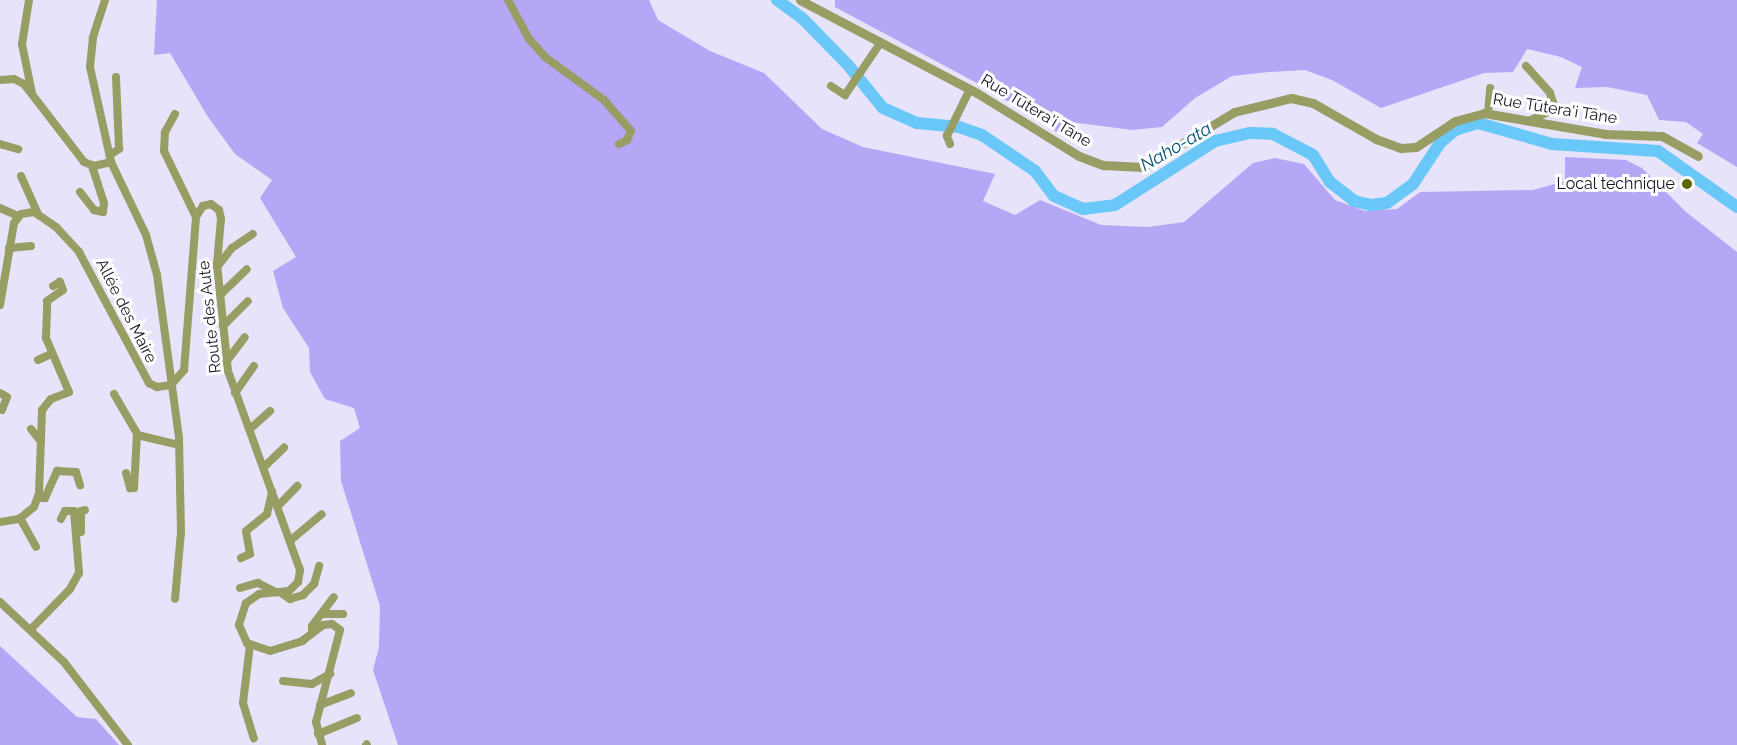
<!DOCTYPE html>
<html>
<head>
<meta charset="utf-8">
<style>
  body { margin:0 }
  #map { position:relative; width:1737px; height:745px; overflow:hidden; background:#e7e3fb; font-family:Raleway,sans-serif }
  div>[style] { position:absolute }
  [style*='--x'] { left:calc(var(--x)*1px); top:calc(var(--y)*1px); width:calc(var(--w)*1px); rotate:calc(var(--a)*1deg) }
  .forest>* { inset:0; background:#b6a6f6 }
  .river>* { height:12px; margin:-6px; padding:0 6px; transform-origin:6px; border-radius:6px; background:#69c8f8 }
  .minor>* { height:8px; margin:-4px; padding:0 4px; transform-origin:4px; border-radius:4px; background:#989d64 }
  .tertiary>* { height:9px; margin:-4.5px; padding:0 4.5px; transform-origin:4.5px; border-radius:4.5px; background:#989d64 }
  .dots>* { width:16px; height:16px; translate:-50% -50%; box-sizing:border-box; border:3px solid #fff; border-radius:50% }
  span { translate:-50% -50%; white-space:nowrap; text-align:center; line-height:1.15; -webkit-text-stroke:6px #fff; paint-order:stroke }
  .street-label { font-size:16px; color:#161421 }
  .poi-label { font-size:16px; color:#161421 }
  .right { translate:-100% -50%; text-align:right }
  .water-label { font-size:18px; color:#005372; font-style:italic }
</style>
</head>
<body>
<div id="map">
  <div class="forest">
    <i style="clip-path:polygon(157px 0,649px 0,658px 20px,710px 51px,764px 73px,822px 129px,863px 147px,995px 174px,983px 201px,1015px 215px,1040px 200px,1101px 225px,1148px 227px,1184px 222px,1253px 163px,1275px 158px,1304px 164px,1335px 200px,1365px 211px,1397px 209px,1420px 192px,1533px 190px,1565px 181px,1565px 157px,1626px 160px,1642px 168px,1686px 212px,1737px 252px,1737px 745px,398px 745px,373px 670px,379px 647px,380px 606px,341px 481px,340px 441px,360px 428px,354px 408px,325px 399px,310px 372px,309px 348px,283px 308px,273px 271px,296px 257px,260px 198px,272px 180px,235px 154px,208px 117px,170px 53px,154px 55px)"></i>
    <i style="clip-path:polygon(835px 0,1737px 0,1737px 167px,1697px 143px,1703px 134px,1686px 122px,1659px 120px,1647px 95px,1607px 87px,1575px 88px,1582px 67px,1561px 57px,1527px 49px,1513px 72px,1484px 73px,1381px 108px,1332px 80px,1305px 70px,1269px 72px,1232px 76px,1195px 98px,1162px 127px,1132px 130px,1071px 122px,1058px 133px,988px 89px,835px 7px)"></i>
    <i style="clip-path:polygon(0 646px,77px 717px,96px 719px,119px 745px,0 745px)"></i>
  </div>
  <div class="river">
    <i style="--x:777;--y:0;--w:31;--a:36"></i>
    <i style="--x:802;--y:18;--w:66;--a:45.6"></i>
    <i style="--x:848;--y:65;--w:55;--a:50.9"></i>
    <i style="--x:883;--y:108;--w:37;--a:24"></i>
    <i style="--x:917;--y:123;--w:42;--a:5.4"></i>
    <i style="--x:959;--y:127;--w:24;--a:19"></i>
    <i style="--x:982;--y:135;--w:64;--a:34.2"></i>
    <i style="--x:1035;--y:171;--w:31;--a:53"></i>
    <i style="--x:1054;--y:196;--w:32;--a:24"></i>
    <i style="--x:1083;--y:209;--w:32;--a:-7"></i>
    <i style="--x:1115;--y:205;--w:119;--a:-32.6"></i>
    <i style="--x:1215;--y:141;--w:36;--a:-13"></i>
    <i style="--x:1250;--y:133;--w:23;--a:2"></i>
    <i style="--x:1273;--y:134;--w:45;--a:27.7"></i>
    <i style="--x:1313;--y:155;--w:32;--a:58"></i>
    <i style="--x:1330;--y:182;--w:31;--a:38"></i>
    <i style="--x:1354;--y:201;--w:17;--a:13"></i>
    <i style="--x:1371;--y:205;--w:16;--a:-7"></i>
    <i style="--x:1387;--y:203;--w:32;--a:-36"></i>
    <i style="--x:1413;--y:184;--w:49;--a:-56.6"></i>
    <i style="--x:1440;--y:143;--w:20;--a:-41"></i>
    <i style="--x:1455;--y:130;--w:24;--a:-17"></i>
    <i style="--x:1478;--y:123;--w:77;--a:15.8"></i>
    <i style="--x:1552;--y:144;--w:106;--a:3.8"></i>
    <i style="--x:1658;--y:151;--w:97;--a:35.3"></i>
  </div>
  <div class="minor">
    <i style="--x:29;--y:0;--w:45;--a:99"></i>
    <i style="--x:22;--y:44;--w:50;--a:78.5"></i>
    <i style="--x:105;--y:0;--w:40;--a:108"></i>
    <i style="--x:93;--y:38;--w:29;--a:96"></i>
    <i style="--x:90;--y:67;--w:97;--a:77.5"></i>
    <i style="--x:111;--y:162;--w:81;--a:64.4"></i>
    <i style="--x:146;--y:235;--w:41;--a:74.6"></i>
    <i style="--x:157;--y:275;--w:164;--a:82.3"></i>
    <i style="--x:179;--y:438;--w:94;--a:88.8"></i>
    <i style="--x:181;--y:532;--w:67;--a:95.1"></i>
    <i style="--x:508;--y:0;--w:44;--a:61.7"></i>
    <i style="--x:529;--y:39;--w:24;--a:48"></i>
    <i style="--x:545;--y:57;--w:73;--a:36.1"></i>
    <i style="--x:604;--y:100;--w:41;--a:48.9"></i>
    <i style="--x:631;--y:131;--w:10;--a:114"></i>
    <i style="--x:627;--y:140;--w:9;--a:153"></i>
    <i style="--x:1526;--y:66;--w:36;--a:48"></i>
    <i style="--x:1550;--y:93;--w:9;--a:72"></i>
    <i style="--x:1553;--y:102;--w:11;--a:117"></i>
    <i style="--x:1548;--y:112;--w:19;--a:155"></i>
    <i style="--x:0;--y:80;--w:14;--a:-4"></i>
    <i style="--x:14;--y:79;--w:11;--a:27"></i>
    <i style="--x:24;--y:84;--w:98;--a:52.4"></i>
    <i style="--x:84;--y:162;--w:11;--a:22"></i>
    <i style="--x:94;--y:166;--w:17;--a:-13"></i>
    <i style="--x:831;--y:86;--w:17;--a:33"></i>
    <i style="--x:845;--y:95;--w:64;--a:-55.8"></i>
    <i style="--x:1488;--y:113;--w:25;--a:-85"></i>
    <i style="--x:175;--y:114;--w:21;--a:119"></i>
    <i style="--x:165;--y:132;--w:19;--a:93"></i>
    <i style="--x:164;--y:151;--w:73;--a:64.1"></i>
    <i style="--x:0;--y:144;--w:19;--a:16"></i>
    <i style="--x:950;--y:144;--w:9;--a:-111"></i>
    <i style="--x:947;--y:136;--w:52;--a:-63.9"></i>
    <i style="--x:110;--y:155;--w:11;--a:-34"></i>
    <i style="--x:119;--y:149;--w:72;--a:-92.4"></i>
    <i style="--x:21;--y:176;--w:42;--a:65.9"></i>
    <i style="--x:80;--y:192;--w:23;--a:52"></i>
    <i style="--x:94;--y:210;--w:9;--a:13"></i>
    <i style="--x:103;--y:212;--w:9;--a:-84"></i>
    <i style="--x:104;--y:203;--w:40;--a:-108"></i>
    <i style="--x:0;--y:208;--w:20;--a:24"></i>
    <i style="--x:9;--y:248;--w:22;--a:-5"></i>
    <i style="--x:217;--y:267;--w:24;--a:-52"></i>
    <i style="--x:232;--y:248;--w:25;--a:-34"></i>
    <i style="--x:220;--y:295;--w:37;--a:-44"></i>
    <i style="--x:0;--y:305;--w:83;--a:-80.3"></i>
    <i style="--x:14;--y:223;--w:11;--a:-52"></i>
    <i style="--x:21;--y:214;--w:13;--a:-9"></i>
    <i style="--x:34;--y:212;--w:27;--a:34"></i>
    <i style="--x:56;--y:227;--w:34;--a:47"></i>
    <i style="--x:79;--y:252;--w:149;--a:61.9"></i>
    <i style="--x:149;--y:383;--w:9;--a:27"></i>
    <i style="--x:157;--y:387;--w:14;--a:-8"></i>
    <i style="--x:223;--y:326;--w:35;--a:-45"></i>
    <i style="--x:38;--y:360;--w:14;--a:-25"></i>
    <i style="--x:226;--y:362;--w:31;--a:-53"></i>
    <i style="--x:171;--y:385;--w:20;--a:-49"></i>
    <i style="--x:184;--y:370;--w:153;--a:-85.5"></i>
    <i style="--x:196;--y:217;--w:13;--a:-58"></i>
    <i style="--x:203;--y:206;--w:8;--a:-14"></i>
    <i style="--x:211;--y:204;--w:10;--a:37"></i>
    <i style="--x:219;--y:210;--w:9;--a:77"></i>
    <i style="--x:221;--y:219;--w:45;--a:95.1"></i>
    <i style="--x:217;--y:264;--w:108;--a:84.1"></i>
    <i style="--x:228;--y:371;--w:212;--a:70.1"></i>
    <i style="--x:300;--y:570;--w:12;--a:99"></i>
    <i style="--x:298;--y:582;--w:13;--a:135"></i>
    <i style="--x:289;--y:591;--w:30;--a:174"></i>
    <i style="--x:259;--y:594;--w:16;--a:145"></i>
    <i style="--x:246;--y:603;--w:23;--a:108"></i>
    <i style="--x:239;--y:625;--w:20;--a:66"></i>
    <i style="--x:247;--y:643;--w:24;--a:19"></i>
    <i style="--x:270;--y:651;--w:34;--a:-17"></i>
    <i style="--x:302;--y:641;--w:26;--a:-37"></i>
    <i style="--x:323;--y:625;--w:9;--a:-6"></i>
    <i style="--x:332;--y:624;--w:10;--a:37"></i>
    <i style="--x:340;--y:630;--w:95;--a:104.6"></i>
    <i style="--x:316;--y:722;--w:24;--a:75"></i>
    <i style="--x:0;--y:393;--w:8;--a:30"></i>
    <i style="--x:7;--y:397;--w:14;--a:111"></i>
    <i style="--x:235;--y:393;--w:33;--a:-55"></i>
    <i style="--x:114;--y:394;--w:48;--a:59.7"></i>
    <i style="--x:31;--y:429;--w:16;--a:52"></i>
    <i style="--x:250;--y:429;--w:27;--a:-42"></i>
    <i style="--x:264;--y:467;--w:28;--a:-44"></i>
    <i style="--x:126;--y:473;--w:16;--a:75"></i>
    <i style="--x:130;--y:488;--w:4;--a:0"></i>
    <i style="--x:134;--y:488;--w:53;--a:-86.8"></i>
    <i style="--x:137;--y:435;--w:43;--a:13.4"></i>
    <i style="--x:38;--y:498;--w:7;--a:0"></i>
    <i style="--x:45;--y:498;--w:30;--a:-66"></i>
    <i style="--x:57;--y:471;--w:19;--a:3"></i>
    <i style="--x:76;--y:472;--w:14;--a:73"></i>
    <i style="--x:278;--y:506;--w:28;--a:-46"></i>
    <i style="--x:20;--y:518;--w:33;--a:61"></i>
    <i style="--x:0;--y:522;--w:19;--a:-9"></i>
    <i style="--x:19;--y:519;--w:19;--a:-39"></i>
    <i style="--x:34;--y:507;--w:15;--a:-70"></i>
    <i style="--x:39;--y:493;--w:83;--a:-87.9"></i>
    <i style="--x:42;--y:410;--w:14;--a:-51"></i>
    <i style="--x:51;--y:399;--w:19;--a:-21"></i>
    <i style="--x:69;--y:392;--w:59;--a:-113.1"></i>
    <i style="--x:46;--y:338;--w:37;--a:-88"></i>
    <i style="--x:47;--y:301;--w:19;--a:-35"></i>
    <i style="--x:63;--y:290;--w:9;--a:-111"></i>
    <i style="--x:60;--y:282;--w:8;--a:150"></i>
    <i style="--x:81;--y:532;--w:21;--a:-90"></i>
    <i style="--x:81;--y:511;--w:4;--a:-14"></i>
    <i style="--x:291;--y:540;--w:40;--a:-40"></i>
    <i style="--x:241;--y:558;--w:10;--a:-24"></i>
    <i style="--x:250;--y:554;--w:23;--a:-100"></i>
    <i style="--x:246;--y:531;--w:27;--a:-39"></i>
    <i style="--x:267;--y:514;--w:23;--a:-77"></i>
    <i style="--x:240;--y:588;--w:19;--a:-16"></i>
    <i style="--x:258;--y:583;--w:20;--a:27"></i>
    <i style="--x:281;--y:593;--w:11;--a:34"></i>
    <i style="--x:290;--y:599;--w:14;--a:-17"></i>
    <i style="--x:303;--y:595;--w:16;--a:-45"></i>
    <i style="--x:314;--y:584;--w:19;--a:-74"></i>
    <i style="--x:0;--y:602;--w:88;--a:43.2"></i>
    <i style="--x:64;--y:662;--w:105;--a:52.4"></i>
    <i style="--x:323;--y:614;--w:20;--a:0"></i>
    <i style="--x:31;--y:629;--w:56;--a:-45.7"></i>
    <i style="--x:70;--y:589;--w:18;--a:-61"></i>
    <i style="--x:79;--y:573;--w:62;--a:-94.6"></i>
    <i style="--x:74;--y:511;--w:9;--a:180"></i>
    <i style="--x:65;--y:511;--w:9;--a:117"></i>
    <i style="--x:312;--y:633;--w:7;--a:-90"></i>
    <i style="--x:312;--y:626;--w:36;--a:-53"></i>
    <i style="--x:250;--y:645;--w:58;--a:96.9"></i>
    <i style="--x:243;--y:703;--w:37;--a:73"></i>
    <i style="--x:283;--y:681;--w:29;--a:6"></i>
    <i style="--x:312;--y:684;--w:21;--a:-29"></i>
    <i style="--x:320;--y:705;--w:33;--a:-21"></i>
    <i style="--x:318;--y:734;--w:42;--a:-22.3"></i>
    <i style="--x:366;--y:745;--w:1;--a:-45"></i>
  </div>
  <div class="tertiary">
    <i style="--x:800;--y:0;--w:200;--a:27.7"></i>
    <i style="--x:977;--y:93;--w:120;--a:31.7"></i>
    <i style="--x:1079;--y:156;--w:26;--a:21"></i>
    <i style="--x:1103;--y:165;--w:40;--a:2.9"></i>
    <i style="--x:1143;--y:167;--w:106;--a:-31.1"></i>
    <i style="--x:1234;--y:112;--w:59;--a:-13.8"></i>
    <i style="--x:1291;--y:98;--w:23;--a:13"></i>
    <i style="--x:1313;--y:103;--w:73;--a:29.7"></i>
    <i style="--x:1376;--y:139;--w:27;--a:20"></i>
    <i style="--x:1401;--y:148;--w:15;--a:-4"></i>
    <i style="--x:1416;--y:147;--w:47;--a:-33.7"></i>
    <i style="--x:1455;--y:121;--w:30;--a:-15"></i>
    <i style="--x:1484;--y:113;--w:123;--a:9.8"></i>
    <i style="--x:1605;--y:134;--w:57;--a:2"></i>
    <i style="--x:1662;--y:136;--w:41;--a:29.1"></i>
  </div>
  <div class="dots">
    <i style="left:1687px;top:184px;background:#606500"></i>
  </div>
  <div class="street-label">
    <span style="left:1555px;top:109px;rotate:9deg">Rue Tūtera'i Tāne</span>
    <span style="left:1036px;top:111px;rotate:31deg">Rue Tūtera'i Tāne</span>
    <span style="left:126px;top:311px;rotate:63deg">Allée des Maire</span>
    <span style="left:210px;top:317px;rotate:-96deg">Route des Aute</span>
  </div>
  <div class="poi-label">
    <span class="right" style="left:1675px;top:184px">Local technique</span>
  </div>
  <div class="water-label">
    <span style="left:1176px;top:147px;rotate:-30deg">Naho-ata</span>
  </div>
</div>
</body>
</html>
